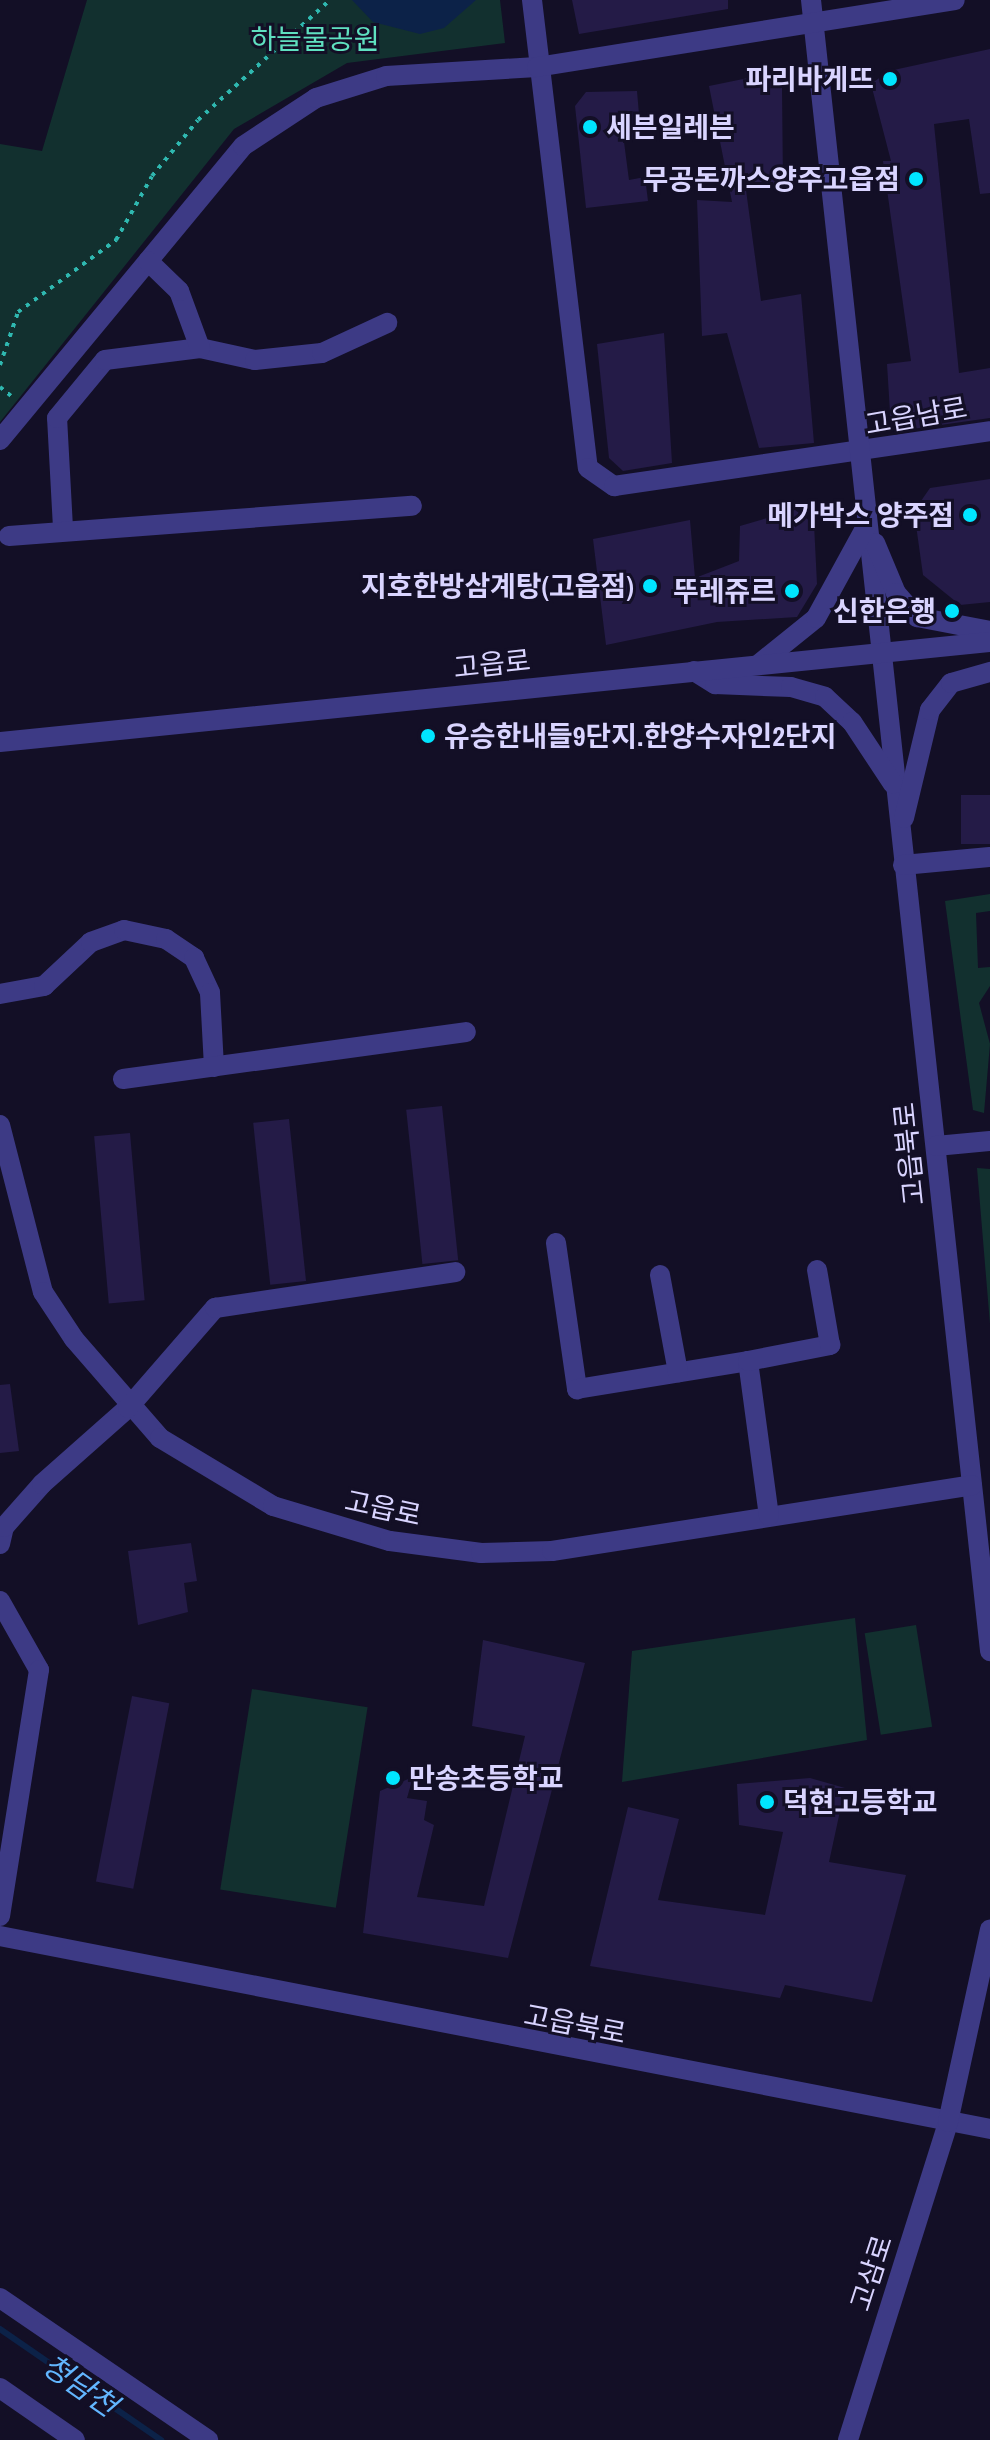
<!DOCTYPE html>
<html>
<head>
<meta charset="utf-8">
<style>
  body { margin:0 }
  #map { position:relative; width:990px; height:2440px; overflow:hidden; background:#130f26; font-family:"Archivo Narrow","Noto Sans KR",sans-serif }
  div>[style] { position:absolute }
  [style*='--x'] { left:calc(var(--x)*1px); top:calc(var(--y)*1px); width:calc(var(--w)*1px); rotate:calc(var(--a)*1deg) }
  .green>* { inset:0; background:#12302f; transform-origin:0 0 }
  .water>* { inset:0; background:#0c2248 }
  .stream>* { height:6px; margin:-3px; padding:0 3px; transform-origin:3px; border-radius:3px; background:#0c2248 }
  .building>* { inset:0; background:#241b47; transform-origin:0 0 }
  .path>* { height:4px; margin-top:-2px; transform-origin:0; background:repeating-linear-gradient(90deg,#2fb8b0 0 4px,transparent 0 10px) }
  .minor>* { height:20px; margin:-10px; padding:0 10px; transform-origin:10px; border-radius:10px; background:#3d3a85 }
  .dots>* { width:22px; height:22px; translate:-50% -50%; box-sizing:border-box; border:4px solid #130f26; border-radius:50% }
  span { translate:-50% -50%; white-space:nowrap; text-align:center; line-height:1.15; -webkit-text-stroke:6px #130f26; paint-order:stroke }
  .park-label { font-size:28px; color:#5fe0c0 }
  .poi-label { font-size:28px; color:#d9d4ff; font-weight:700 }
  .right { translate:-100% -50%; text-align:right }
  .left { translate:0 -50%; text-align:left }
  .street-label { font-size:28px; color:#d9d4ff }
  .water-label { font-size:30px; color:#62b6ff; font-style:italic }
</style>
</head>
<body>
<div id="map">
  <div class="green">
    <i style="clip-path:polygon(87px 0,500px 0,505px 43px,347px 63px,234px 129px,0 422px,0 144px,42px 151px)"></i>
    <i style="clip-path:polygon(990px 894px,990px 911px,976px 913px,978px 968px,990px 967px,990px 986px,979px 1003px,990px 1044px,984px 1113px,973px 1110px,945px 901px)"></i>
    <i style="clip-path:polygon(977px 1168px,990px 1169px,990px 1324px)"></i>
    <i style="clip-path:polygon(855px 1618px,867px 1740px,622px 1782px,632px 1651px)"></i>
    <i style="left:916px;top:1625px;width:103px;height:52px;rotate:81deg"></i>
    <i style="left:252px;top:1689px;width:117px;height:203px;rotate:9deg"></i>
  </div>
  <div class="water">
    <i style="clip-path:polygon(352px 0,476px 0,444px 28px,420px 34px,373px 22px)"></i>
  </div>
  <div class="stream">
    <i style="--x:0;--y:2329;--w:196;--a:34.6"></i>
  </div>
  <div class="building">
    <i style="clip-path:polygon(572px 0,728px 0,728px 9px,579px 34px)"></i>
    <i style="clip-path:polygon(990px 49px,990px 193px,980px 194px,969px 119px,934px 124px,959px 373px,990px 368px,990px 418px,898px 431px,891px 428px,887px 364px,911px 361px,883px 161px,891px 161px,871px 84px,889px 71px)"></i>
    <i style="clip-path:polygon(768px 74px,782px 87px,783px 184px,746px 190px,761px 301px,801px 294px,814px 443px,759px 448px,727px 333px,702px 336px,697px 200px,732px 202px,709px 86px)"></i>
    <i style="clip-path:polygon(637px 91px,641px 137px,624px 142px,629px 180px,645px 177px,648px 201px,586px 208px,575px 106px,586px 92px)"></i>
    <i style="clip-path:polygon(664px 333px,672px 463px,623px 471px,609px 458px,597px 344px)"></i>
    <i style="clip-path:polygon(990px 479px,990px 602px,960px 605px,923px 575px,914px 511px,930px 488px)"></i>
    <i style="clip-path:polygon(795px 510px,814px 524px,817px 584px,797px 617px,717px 622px,606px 645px,593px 539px,690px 520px,695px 578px,739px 561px,740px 526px)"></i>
    <i style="left:990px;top:795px;width:49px;height:29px;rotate:90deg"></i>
    <i style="left:442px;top:1106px;width:155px;height:36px;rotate:84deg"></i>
    <i style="left:289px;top:1119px;width:163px;height:36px;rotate:84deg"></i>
    <i style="left:130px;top:1133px;width:168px;height:36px;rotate:85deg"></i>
    <i style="clip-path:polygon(10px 1384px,19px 1451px,0 1453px,0 1385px)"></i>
    <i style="clip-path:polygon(191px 1543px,197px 1581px,184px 1583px,188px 1612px,138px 1625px,128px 1551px)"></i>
    <i style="clip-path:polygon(483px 1640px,585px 1663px,508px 1958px,363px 1933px,380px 1791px,413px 1777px,407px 1798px,427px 1801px,424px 1820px,434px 1825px,417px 1897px,484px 1906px,525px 1736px,472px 1726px)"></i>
    <i style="left:132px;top:1696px;width:38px;height:189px;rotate:11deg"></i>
    <i style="clip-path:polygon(810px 1778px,845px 1788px,829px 1862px,906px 1875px,872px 2002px,785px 1985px,780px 1998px,590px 1966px,628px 1807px,679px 1819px,658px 1900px,765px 1915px,783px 1832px,739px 1825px,737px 1784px)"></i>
  </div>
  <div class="path">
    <i style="--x:0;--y:365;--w:56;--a:-71.2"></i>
    <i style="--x:18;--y:312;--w:122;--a:-36.3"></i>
    <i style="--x:116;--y:240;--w:73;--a:-60.6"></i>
    <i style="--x:152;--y:176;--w:72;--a:-50.6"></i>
    <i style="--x:198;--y:120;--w:178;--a:-42.3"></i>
    <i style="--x:0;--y:387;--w:14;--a:39"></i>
  </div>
  <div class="minor">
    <i style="--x:532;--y:0;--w:471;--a:83.2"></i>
    <i style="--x:588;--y:468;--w:32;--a:35"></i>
    <i style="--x:614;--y:486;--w:380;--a:-8.3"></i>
    <i style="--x:811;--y:0;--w:1661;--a:83.81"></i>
    <i style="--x:200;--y:348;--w:56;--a:12.3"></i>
    <i style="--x:255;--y:360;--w:67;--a:-6"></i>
    <i style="--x:322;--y:353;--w:72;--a:-24.8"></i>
    <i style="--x:0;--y:440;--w:381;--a:-50.4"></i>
    <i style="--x:243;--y:146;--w:87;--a:-33.3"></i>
    <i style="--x:316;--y:98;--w:73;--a:-17.4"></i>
    <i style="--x:386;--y:76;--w:151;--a:-3.4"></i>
    <i style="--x:537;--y:67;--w:423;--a:-9.1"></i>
    <i style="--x:63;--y:528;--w:110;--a:-93.1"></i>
    <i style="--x:57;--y:418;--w:75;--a:-50.4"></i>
    <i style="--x:105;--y:360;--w:96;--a:-7.2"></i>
    <i style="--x:200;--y:348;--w:61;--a:-110.2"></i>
    <i style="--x:179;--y:291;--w:43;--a:-135.9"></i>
    <i style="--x:9;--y:536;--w:404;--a:-4.3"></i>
    <i style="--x:875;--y:543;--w:54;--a:67.2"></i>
    <i style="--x:896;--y:593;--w:32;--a:49"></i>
    <i style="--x:917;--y:617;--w:74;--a:10.9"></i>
    <i style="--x:759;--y:664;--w:73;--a:-38.9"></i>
    <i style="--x:816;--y:618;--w:106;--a:-61.3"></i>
    <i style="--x:694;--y:671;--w:25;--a:32"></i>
    <i style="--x:715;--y:684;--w:76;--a:2.3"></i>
    <i style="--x:791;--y:687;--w:35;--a:16"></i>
    <i style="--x:825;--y:697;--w:37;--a:43"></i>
    <i style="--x:852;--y:722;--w:74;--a:56.5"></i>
    <i style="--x:0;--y:742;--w:995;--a:-5.77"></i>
    <i style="--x:904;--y:818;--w:111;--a:-76.5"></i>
    <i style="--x:930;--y:710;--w:34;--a:-52"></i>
    <i style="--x:951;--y:683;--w:41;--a:-15.8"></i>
    <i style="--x:903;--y:865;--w:87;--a:-5.3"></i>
    <i style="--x:0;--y:994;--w:45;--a:-10.3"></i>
    <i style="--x:44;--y:986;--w:64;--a:-43.1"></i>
    <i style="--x:91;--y:942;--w:35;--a:-20"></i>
    <i style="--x:124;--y:930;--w:43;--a:12.1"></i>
    <i style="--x:166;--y:939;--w:34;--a:34"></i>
    <i style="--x:194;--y:958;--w:38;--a:65"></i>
    <i style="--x:210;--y:993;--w:74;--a:86.9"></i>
    <i style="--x:123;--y:1079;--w:346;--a:-7.8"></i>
    <i style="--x:0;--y:1125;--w:172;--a:75.6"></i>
    <i style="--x:43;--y:1292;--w:56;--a:56.6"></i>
    <i style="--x:74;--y:1339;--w:131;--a:49"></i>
    <i style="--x:160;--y:1438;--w:132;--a:31"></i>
    <i style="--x:273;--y:1506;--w:122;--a:16.7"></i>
    <i style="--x:390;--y:1541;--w:92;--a:7.5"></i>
    <i style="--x:481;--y:1553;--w:71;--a:-1.6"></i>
    <i style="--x:552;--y:1551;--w:425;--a:-8.9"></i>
    <i style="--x:936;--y:1146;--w:54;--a:-5.3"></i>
    <i style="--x:556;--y:1243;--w:148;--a:81.8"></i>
    <i style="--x:577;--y:1389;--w:173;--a:-9.3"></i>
    <i style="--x:748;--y:1361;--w:156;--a:82.3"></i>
    <i style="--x:660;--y:1275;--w:99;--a:79.5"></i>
    <i style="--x:748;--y:1361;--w:84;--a:-11"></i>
    <i style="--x:830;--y:1345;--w:76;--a:-99.8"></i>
    <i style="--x:0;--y:1544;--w:17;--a:-77"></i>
    <i style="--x:4;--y:1527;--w:57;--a:-48.5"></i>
    <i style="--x:42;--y:1484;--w:115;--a:-41.5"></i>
    <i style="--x:128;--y:1408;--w:133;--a:-49"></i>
    <i style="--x:215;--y:1308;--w:243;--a:-8.5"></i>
    <i style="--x:0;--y:1601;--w:79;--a:60.5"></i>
    <i style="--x:39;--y:1670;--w:249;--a:99"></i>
    <i style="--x:0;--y:1936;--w:1009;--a:11.03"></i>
    <i style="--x:0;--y:2298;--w:252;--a:34.3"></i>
    <i style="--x:0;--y:2388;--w:91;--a:34.7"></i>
    <i style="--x:848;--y:2440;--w:333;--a:-72.5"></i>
    <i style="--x:948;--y:2122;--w:197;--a:-77.7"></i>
  </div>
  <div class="dots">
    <i style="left:890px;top:79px;background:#00e5ff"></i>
    <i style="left:590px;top:127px;background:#00e5ff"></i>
    <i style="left:916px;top:179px;background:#00e5ff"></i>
    <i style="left:970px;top:515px;background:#00e5ff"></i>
    <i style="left:650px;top:586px;background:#00e5ff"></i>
    <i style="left:792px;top:591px;background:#00e5ff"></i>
    <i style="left:952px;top:611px;background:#00e5ff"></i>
    <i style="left:428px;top:736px;background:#00e5ff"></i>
    <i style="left:393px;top:1778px;background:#00e5ff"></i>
    <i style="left:767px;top:1802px;background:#00e5ff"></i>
  </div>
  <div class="park-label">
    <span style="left:315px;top:39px">하늘물공원</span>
  </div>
  <div class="poi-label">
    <span class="right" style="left:874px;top:79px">파리바게뜨</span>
    <span class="left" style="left:606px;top:127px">세븐일레븐</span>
    <span class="right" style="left:900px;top:179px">무공돈까스양주고읍점</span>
    <span class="right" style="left:954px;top:515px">메가박스 양주점</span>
    <span class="right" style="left:634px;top:586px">지호한방삼계탕(고읍점)</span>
    <span class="right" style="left:776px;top:591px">뚜레쥬르</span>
    <span class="right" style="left:936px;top:611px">신한은행</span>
    <span class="left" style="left:444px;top:736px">유승한내들9단지.한양수자인2단지</span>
    <span class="left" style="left:409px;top:1778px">만송초등학교</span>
    <span class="left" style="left:783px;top:1802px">덕현고등학교</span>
  </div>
  <div class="street-label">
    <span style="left:916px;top:416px;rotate:-10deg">고읍남로</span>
    <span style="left:492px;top:664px;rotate:-6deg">고읍로</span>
    <span style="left:909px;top:1154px;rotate:-96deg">고읍북로</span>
    <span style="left:383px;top:1508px;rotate:12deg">고읍로</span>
    <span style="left:575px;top:2024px;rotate:11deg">고읍북로</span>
    <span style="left:871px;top:2273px;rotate:-72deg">고삼로</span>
  </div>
  <div class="water-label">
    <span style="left:80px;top:2385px;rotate:35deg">청담천</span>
  </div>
</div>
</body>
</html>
